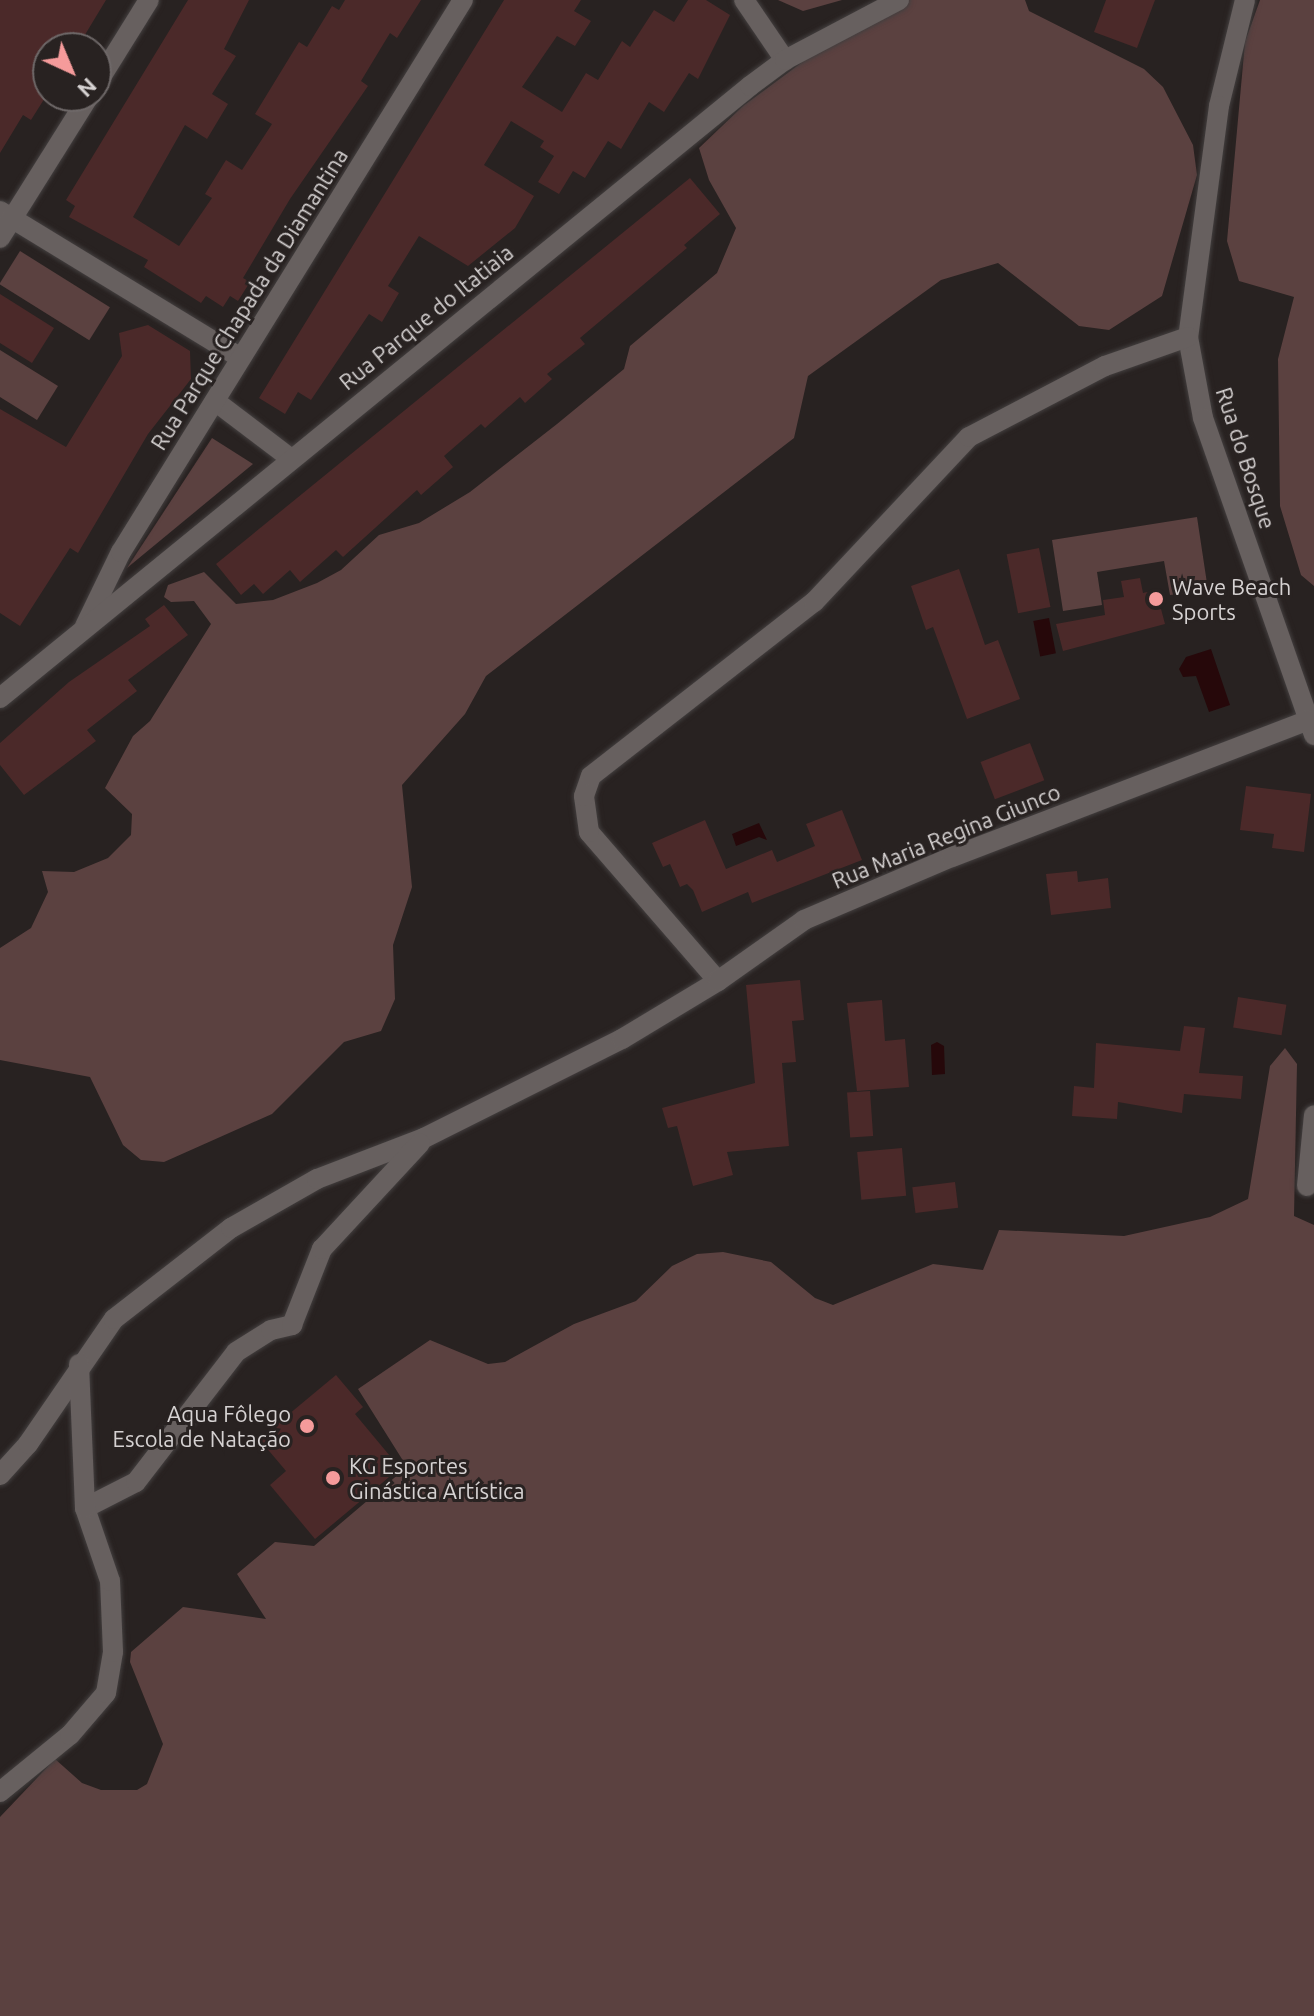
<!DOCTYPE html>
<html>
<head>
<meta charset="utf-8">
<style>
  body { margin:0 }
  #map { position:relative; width:1314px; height:2016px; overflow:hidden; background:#282221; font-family:Ubuntu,sans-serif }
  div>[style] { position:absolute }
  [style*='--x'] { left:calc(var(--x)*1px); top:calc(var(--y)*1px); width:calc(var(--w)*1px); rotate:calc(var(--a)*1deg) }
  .green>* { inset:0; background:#5b4140; transform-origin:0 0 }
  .water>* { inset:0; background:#26080a; transform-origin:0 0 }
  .building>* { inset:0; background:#4b2929; transform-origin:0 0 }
  .roads { filter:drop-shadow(0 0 2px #433f3f) drop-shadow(0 0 2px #433f3f) }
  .minor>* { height:20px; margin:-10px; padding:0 10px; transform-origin:10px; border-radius:10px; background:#67605f }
  .dots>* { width:22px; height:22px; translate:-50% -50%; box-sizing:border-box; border:4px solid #282221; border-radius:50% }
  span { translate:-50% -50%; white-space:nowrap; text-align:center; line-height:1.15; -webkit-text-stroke:6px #282221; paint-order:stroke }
  .street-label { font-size:22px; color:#d6d2d2 }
  .poi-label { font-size:22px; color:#d6d2d2 }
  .left { translate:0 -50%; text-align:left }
  .right { translate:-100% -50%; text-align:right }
  .north { position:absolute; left:32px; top:32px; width:80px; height:80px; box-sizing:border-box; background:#282221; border:2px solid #6e6868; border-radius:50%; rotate:136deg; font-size:22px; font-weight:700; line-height:32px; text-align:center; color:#d6d2d2 }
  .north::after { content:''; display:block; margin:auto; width:28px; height:36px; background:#f59b9b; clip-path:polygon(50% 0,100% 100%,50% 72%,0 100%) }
</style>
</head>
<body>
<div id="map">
  <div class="green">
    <i style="clip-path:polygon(778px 0,842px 0,803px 11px)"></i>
    <i style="clip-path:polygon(909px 0,1025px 0,1029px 11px,1144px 69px,1163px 87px,1193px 145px,1197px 175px,1162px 296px,1109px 330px,1079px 326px,998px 263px,941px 280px,808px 376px,794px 438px,486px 676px,465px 714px,402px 785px,412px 887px,393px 945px,395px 999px,381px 1031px,344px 1042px,272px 1114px,164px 1162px,141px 1160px,123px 1145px,90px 1077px,0 1060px,0 948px,31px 928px,48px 892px,42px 871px,74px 872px,108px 858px,131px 835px,132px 814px,105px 788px,133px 736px,150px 721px,211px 624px,194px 601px,171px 602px,164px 597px,168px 585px,204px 572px,236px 604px,273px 600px,317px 583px,341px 570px,379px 535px,419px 523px,470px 492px,557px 424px,624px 369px,630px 346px,717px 273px,736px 228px,709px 180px,699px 148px,743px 106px,828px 43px)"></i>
    <i style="clip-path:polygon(1260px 0,1314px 0,1314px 586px,1301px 575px,1280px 506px,1278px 359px,1294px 297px,1239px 281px,1227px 241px,1245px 42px)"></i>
    <i style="left:20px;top:251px;width:106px;height:39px;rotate:32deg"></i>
    <i style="clip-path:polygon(0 350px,58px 386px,37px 420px,0 397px)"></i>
    <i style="clip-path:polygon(212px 438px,253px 464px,127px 568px)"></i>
    <i style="clip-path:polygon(1197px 517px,1208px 590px,1170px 595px,1164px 561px,1097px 572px,1102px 605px,1063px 611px,1052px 540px)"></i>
    <i style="clip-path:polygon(1285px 1048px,1297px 1064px,1294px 1216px,1314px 1225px,1314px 2016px,0 2016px,0 1817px,55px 1759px,82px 1783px,101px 1790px,137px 1790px,147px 1784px,163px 1744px,130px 1662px,131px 1652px,183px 1607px,266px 1619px,237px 1574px,275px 1542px,314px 1546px,407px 1467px,358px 1389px,430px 1340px,488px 1364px,505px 1362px,574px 1324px,636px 1301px,672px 1266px,697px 1254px,723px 1252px,771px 1262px,815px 1298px,833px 1305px,933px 1264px,983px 1270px,999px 1230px,1124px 1236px,1210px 1217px,1248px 1199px,1270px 1066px)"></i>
  </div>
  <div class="water">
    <i style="left:1049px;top:618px;width:36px;height:16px;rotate:79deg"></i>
    <i style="clip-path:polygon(1211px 649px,1230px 705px,1209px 712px,1196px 676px,1183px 677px,1179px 669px,1186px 657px)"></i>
    <i style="clip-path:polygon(759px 823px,767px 840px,759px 837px,736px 846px,732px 834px)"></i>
    <i style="clip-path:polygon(937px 1042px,944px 1046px,945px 1074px,932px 1075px,931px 1045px)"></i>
  </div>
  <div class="building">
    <i style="clip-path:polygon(0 0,106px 0,77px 48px,48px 48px,48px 93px,31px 120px,23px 115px,0 153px)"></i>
    <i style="clip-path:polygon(188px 0,249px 0,224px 49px,236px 56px,212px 94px,228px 104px,207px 139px,185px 125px,133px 217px,179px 246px,212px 198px,205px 194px,226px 160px,242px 170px,272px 124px,255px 114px,299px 42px,307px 47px,332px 6px,339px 10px,345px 0,421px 0,397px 38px,390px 33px,361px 81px,368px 86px,290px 199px,243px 278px,250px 282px,238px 301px,230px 296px,223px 307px,206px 296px,201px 303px,144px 267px,148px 260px,69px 217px,75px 206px,66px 200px)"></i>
    <i style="clip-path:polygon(504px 0,581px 0,574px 11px,591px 21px,575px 46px,557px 36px,522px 87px,562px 112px,586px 73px,598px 80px,622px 41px,630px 47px,654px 10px,674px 22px,688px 0,706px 0,730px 15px,698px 79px,689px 73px,664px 112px,649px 102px,621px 149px,608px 141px,585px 178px,573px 171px,559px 194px,538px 182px,554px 156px,540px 147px,544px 141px,511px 121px,484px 165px,534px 196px,515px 228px,468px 266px,419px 236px,388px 286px,399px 293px,382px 322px,369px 314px,311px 400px,298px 392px,285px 414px,259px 398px)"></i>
    <i style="clip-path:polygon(1106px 0,1155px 0,1137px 48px,1094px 32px)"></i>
    <i style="clip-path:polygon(690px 178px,720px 214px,684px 245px,687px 248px,580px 338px,585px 344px,547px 374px,552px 379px,525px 403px,520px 397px,485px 428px,481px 424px,444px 456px,453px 467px,421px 495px,417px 490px,343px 557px,336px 550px,300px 582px,290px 570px,263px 594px,254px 584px,241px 595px,216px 564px)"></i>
    <i style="clip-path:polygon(0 294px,54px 328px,32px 363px,0 343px)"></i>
    <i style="clip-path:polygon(148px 325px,190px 351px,191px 379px,148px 434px,78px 553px,70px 548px,20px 626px,0 613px,0 409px,66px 447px,122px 356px,119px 333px)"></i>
    <i style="left:1039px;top:548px;width:60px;height:33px;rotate:79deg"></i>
    <i style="clip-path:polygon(959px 569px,985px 645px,998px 640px,1020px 699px,967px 719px,933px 627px,926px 630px,911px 586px)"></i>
    <i style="clip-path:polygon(1140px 578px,1143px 593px,1156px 590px,1165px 624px,1063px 651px,1056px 624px,1105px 615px,1103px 600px,1124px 597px,1121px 581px)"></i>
    <i style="clip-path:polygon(164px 605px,188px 635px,128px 680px,137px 691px,87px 730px,96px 741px,24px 795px,0 765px,0 743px,69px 682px,150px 626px,145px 619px)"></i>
    <i style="left:1030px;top:743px;width:40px;height:53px;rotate:69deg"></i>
    <i style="clip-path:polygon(1246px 786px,1311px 794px,1304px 852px,1272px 848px,1274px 834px,1240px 830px)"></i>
    <i style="clip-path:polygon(842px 810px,862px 860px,752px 903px,748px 892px,702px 912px,693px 890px,687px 884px,680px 887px,670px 864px,663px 867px,652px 843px,705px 820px,726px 869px,772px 850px,777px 862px,815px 846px,806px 824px)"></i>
    <i style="clip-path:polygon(1077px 871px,1078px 882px,1108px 878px,1111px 908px,1051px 915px,1046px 874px)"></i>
    <i style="clip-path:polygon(800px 980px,804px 1020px,792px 1021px,796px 1062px,782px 1063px,789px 1146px,727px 1152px,733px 1175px,693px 1186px,677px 1126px,668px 1128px,662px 1108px,755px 1083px,746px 985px)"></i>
    <i style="left:1238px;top:997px;width:49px;height:31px;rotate:9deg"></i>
    <i style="clip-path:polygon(882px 1000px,885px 1041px,905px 1039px,909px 1087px,857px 1091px,847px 1003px)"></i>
    <i style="clip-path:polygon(1184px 1026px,1205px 1028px,1199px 1073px,1243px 1076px,1241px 1099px,1184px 1094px,1182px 1113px,1118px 1102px,1117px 1119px,1072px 1116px,1074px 1086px,1094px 1088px,1096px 1043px,1180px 1051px)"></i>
    <i style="left:870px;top:1091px;width:45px;height:23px;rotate:86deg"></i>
    <i style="left:902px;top:1148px;width:48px;height:45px;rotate:85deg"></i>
    <i style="left:955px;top:1182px;width:26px;height:43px;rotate:83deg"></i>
    <i style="clip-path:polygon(336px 1375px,363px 1407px,355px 1414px,400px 1468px,315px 1539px,270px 1485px,286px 1471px,259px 1439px)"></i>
  </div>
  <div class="roads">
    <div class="minor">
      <i style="--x:744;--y:0;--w:73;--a:55.7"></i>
      <i style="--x:1245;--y:0;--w:109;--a:103.8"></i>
      <i style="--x:1219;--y:106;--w:233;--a:97.6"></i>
      <i style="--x:1188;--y:337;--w:82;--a:79.5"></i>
      <i style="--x:1203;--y:418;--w:336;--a:70.7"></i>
      <i style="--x:96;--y:85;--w:100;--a:-58.1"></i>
      <i style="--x:0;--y:211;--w:280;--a:31.4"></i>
      <i style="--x:0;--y:238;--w:168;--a:-57.9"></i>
      <i style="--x:215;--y:401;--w:94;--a:37.2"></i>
      <i style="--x:85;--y:626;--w:82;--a:-64.1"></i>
      <i style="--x:121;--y:552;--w:649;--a:-58.22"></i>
      <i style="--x:0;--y:698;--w:968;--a:-39.21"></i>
      <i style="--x:750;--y:86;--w:44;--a:-36.6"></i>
      <i style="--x:785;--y:60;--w:129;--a:-27.8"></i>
      <i style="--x:718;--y:981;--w:197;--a:-130.9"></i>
      <i style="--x:589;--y:832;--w:36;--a:-98"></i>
      <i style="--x:584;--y:796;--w:21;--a:-71"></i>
      <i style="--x:591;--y:776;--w:283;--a:-38"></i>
      <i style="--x:814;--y:602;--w:226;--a:-46.8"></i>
      <i style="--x:969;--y:437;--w:153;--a:-27.6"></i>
      <i style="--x:1105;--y:366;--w:88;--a:-19.3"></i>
      <i style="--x:1307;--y:1186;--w:71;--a:-84.4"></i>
      <i style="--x:0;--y:1475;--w:42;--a:-47.9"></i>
      <i style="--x:28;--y:1444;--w:152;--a:-55.5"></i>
      <i style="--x:114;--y:1319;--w:148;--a:-37.9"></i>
      <i style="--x:231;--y:1228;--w:99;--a:-29.7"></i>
      <i style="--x:317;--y:1179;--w:115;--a:-21"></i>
      <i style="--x:424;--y:1138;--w:221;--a:-26.6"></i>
      <i style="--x:622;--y:1039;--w:112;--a:-31.1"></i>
      <i style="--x:718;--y:981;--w:105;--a:-35.3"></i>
      <i style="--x:804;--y:920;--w:161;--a:-23.1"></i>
      <i style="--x:952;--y:857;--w:382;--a:-21"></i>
      <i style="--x:85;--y:1508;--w:57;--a:-27"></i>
      <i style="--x:136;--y:1482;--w:164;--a:-52.4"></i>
      <i style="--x:236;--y:1352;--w:41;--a:-32.2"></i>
      <i style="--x:271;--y:1330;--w:22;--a:-13"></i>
      <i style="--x:292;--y:1325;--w:82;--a:-68.5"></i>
      <i style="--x:322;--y:1249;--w:144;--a:-47.2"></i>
      <i style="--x:0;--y:1792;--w:90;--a:-39.2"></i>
      <i style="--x:70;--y:1735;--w:55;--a:-49.4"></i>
      <i style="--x:106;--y:1693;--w:42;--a:-80.3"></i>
      <i style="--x:113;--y:1652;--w:71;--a:-92.4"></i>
      <i style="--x:110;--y:1581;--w:77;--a:-108.9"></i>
      <i style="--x:85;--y:1508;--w:144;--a:-92.4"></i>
    </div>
  </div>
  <div class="dots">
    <i style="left:1156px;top:599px;background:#f59b9b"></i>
    <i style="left:307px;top:1426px;background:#f59b9b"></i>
    <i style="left:333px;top:1478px;background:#f59b9b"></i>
  </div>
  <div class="street-label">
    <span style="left:249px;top:299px;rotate:-58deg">Rua Parque Chapada da Diamantina</span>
    <span style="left:426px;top:317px;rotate:-39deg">Rua Parque do Itatiaia</span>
    <span style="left:1246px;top:458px;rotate:72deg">Rua do Bosque</span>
    <span style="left:946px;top:836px;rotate:-22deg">Rua Maria Regina Giunco</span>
  </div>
  <div class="poi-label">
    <span class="left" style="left:1172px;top:599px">Wave Beach<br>Sports</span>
    <span class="right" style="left:291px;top:1426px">Aqua Fôlego<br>Escola de Natação</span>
    <span class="left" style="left:349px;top:1478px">KG Esportes<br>Ginástica Artística</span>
  </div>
  <div class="north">N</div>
</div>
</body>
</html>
